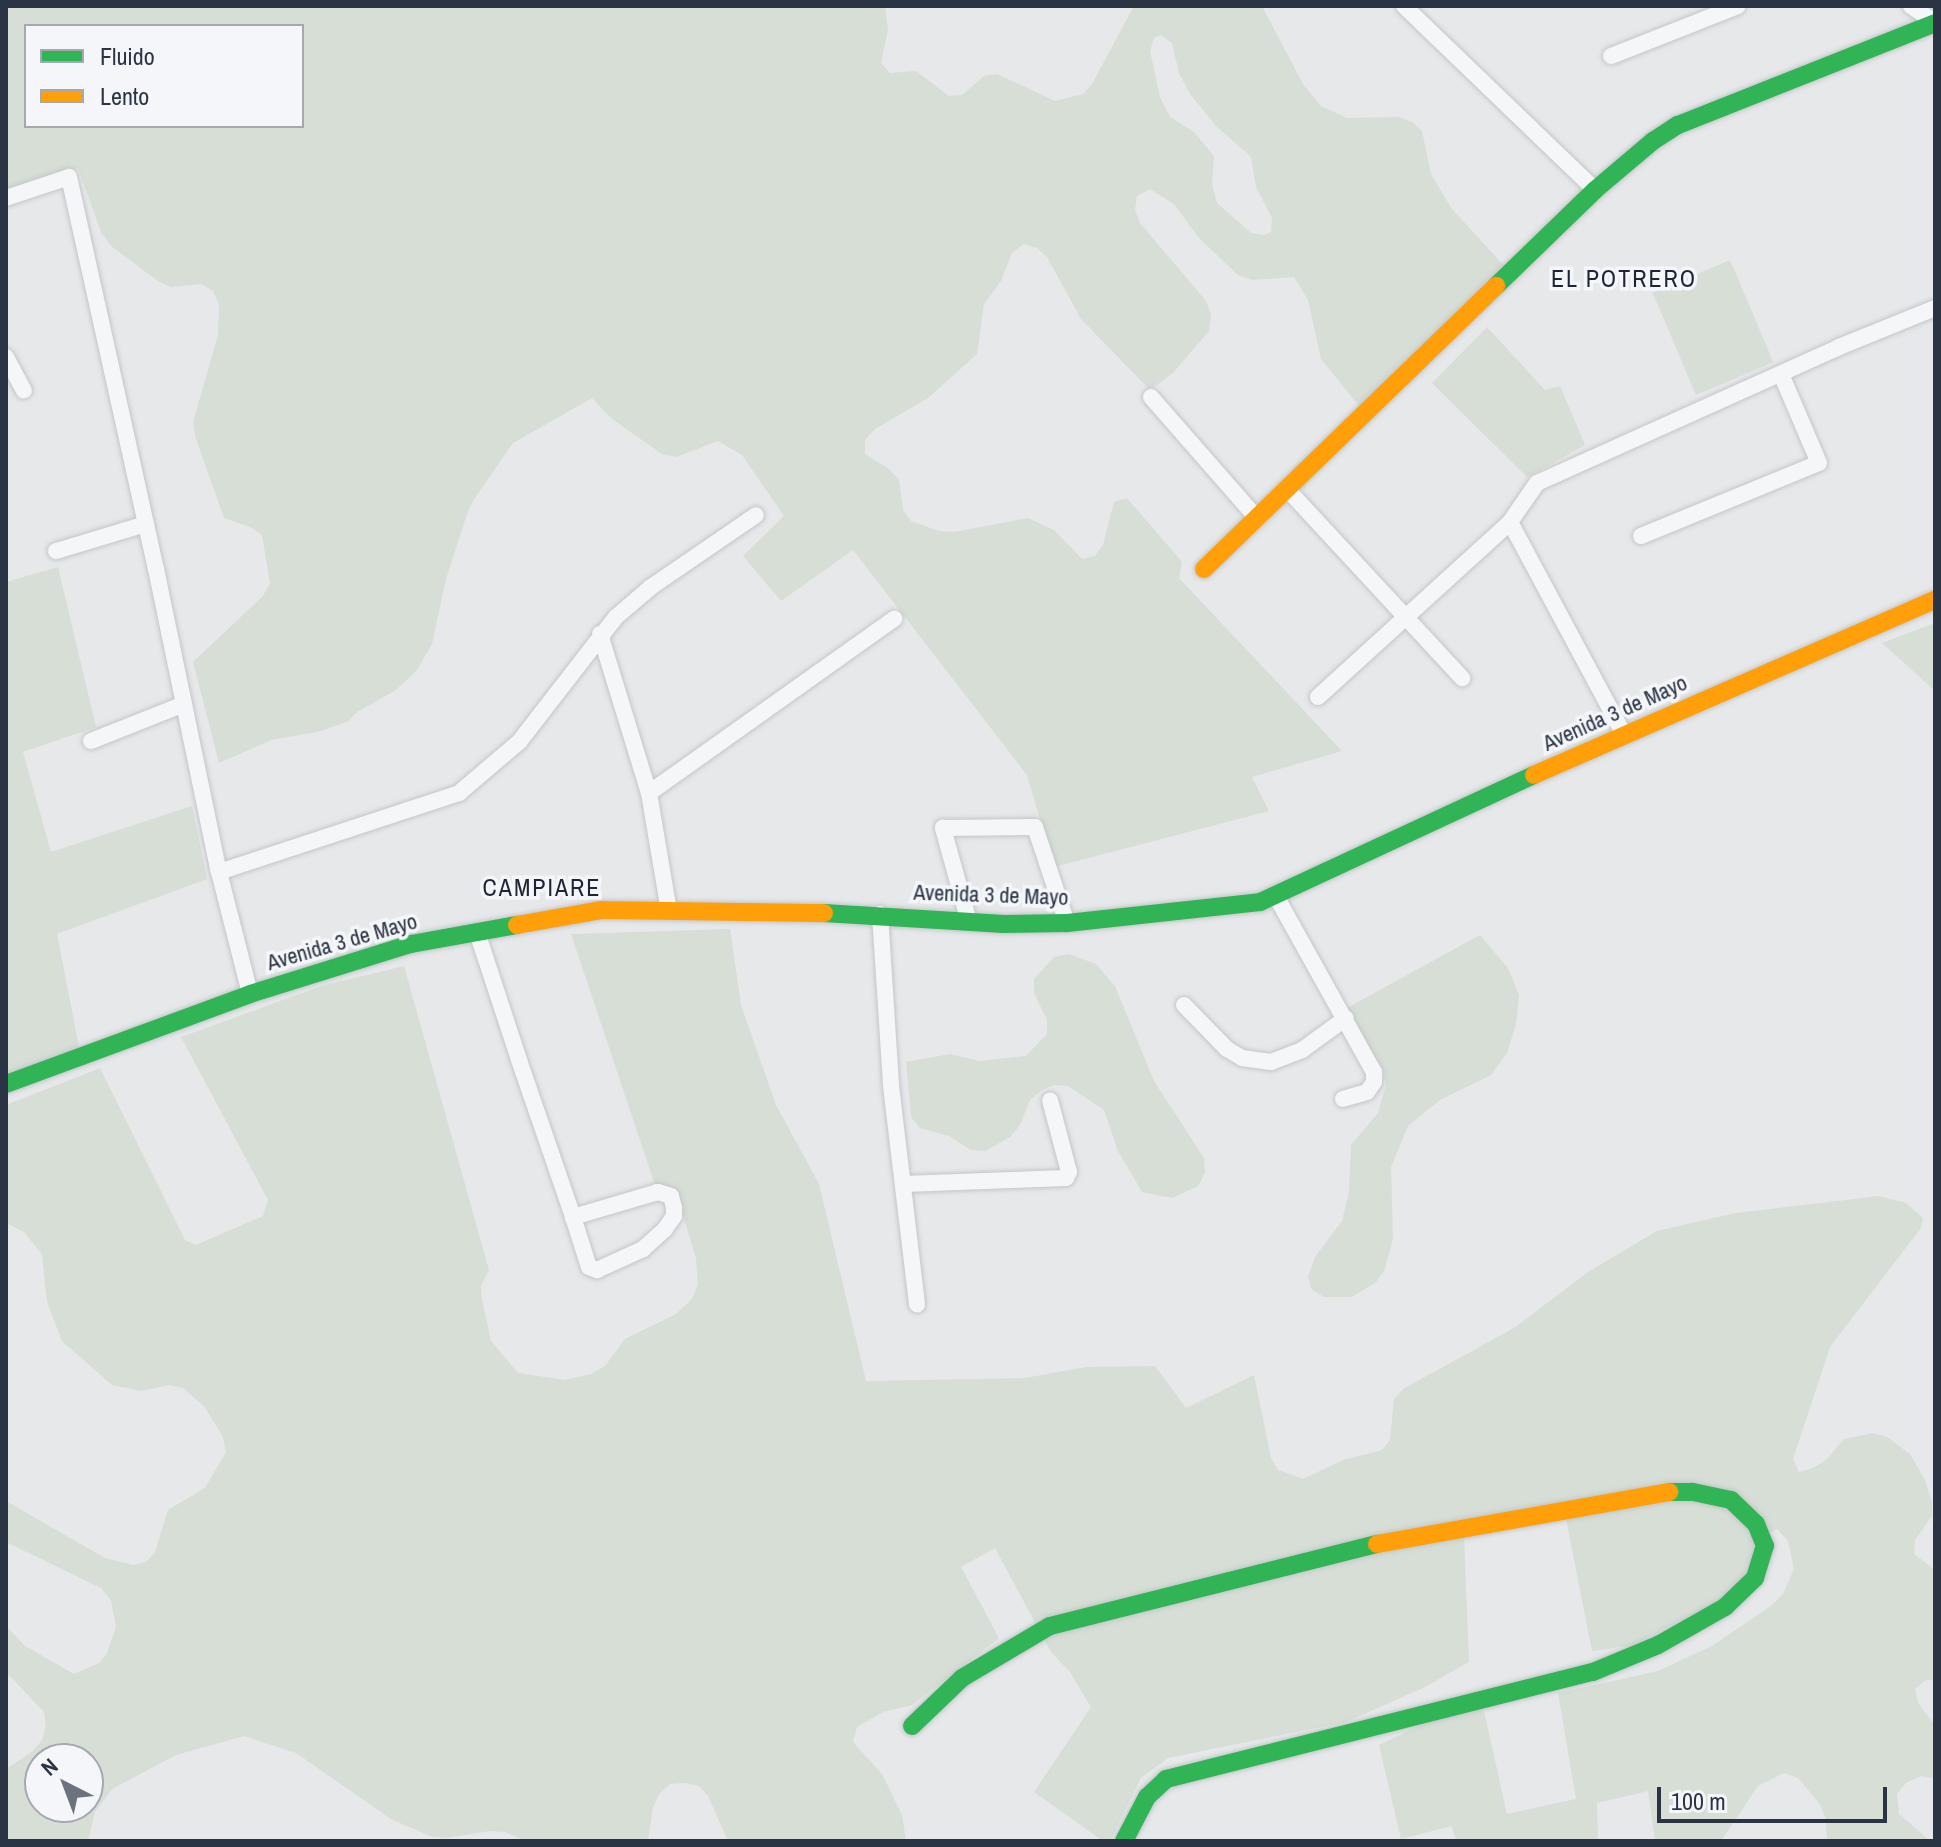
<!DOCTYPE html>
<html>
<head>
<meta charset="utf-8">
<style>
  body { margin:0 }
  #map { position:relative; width:1941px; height:1847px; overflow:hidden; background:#e6e8ea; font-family:"Archivo Narrow",sans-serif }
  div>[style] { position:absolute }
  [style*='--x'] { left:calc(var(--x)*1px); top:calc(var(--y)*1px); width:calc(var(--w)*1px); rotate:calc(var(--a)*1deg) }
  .green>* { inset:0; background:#d6ded6; transform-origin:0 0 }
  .roads { filter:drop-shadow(0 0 2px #c4c6c8) drop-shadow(0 0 2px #c4c6c8) }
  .street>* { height:16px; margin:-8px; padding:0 8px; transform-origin:8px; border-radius:8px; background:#f5f6f7 }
  .fast>* { height:18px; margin:-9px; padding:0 9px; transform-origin:9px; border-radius:9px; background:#30b455 }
  .slow>* { height:18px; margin:-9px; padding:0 9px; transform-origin:9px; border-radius:9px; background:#ff9f0a }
  span { translate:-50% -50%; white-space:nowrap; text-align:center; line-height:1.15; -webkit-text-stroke:7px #f4f6f9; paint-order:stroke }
  .street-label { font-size:22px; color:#2b3445 }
  .neighbourhood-label { font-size:24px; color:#1d2536; letter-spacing:2px }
  .frame { position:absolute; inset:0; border:8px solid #2b3445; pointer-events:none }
  .legend { position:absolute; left:24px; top:24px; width:280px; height:104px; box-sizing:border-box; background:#f4f6f9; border:2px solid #a4a8b1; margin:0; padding:10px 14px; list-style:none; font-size:24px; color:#2b3445 }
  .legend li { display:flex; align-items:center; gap:16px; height:40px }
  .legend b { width:40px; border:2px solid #a4a8b1 }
  .north { position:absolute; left:24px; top:1743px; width:80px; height:80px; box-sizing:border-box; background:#f4f6f9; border:2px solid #a4a8b1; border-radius:50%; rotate:318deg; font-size:22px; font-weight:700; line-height:32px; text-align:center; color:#2b3445 }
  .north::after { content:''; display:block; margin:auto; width:28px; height:36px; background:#6c737f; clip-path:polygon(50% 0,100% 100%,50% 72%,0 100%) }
  .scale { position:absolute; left:1657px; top:1787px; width:230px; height:36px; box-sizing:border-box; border:4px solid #2b3445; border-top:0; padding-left:10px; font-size:24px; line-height:28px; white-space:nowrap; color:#2b3445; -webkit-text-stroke:6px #f4f6f9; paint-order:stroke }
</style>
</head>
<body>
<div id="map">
  <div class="green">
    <i style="clip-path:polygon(evenodd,6px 6px,885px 6px,888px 30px,881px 63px,890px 73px,916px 71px,949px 96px,962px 95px,984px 76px,997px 74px,1055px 101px,1083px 94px,1092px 84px,1134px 6px,1262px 6px,1303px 84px,1321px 106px,1347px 118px,1398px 117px,1412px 122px,1422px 131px,1431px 174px,1452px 209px,1508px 270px,1364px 412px,1321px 359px,1308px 300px,1294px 277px,1252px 280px,1238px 275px,1199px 238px,1174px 204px,1150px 189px,1137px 196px,1135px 210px,1140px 223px,1206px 301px,1211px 315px,1209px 331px,1173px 373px,1150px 390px,1081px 319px,1047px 257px,1037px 248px,1024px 244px,1012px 253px,1001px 281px,984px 304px,977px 354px,928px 398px,875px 429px,865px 440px,865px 454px,889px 469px,899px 480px,903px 510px,911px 521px,939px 531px,954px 532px,1028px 518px,1054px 530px,1082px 559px,1095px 556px,1103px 545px,1114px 502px,1127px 498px,1182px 562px,1179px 578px,1342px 751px,1252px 777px,1269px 811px,1054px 867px,1027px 775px,853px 550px,781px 601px,743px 556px,784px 516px,742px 455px,718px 441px,676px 457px,662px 454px,612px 419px,592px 398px,513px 443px,477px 495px,469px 508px,446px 579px,432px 644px,417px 670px,396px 690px,357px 712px,347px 722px,317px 732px,271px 740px,219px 763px,193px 662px,263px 596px,270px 583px,262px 535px,250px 527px,224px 518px,195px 436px,193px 422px,218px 335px,219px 305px,213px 291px,201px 284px,171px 287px,158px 281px,111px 246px,101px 232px,78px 168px,6px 192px,6px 6px,26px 26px,302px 26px,302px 126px,26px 126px,26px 26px,6px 6px,1161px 35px,1172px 43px,1179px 73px,1190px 94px,1216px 126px,1251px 157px,1256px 187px,1272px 218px,1271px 232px,1264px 235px,1251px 233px,1217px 203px,1212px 184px,1214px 156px,1194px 132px,1170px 117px,1160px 97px,1150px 51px,1154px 38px,1161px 35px)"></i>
    <i style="left:1730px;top:260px;width:111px;height:84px;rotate:67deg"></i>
    <i style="clip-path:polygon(1487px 327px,1545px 390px,1560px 386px,1585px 445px,1527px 477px,1432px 383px)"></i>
    <i style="clip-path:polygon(58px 567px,96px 727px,23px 752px,51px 852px,192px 806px,207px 879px,57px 934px,79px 1047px,6px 1075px,6px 582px)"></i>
    <i style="clip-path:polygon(1935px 623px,1935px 691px,1882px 643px)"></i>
    <i style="clip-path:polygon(evenodd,730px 929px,741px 1005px,776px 1105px,819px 1184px,866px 1381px,1025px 1378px,1086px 1367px,1155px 1366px,1186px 1408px,1254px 1375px,1271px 1458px,1278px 1470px,1303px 1479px,1343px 1460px,1382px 1450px,1390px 1440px,1394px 1399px,1403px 1389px,1514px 1328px,1588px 1272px,1657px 1231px,1736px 1213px,1863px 1198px,1878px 1196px,1906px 1203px,1923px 1218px,1921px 1228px,1830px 1347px,1793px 1459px,1799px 1472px,1813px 1468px,1826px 1460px,1844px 1439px,1873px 1433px,1887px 1437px,1910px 1454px,1925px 1480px,1932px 1502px,1932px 1516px,1915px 1540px,1914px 1554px,1935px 1570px,1935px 1680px,1926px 1680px,1915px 1689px,1918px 1703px,1935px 1725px,1935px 1779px,1921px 1776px,1906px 1783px,1897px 1794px,1899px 1814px,1930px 1841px,1827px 1841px,1826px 1819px,1819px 1803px,1798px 1778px,1784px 1773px,1758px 1786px,1721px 1841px,1655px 1841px,1648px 1791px,1597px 1803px,1598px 1841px,1456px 1841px,1452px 1826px,1401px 1839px,1379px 1745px,1448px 1712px,1482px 1702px,1507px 1814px,1576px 1799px,1558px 1693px,1658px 1671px,1712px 1646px,1771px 1606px,1783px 1594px,1794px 1569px,1788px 1541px,1777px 1529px,1764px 1536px,1740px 1590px,1634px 1645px,1592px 1651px,1566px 1519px,1464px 1536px,1469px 1662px,1423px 1688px,1346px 1722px,1168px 1758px,1141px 1778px,1110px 1841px,1103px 1841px,1034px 1792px,1091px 1707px,1070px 1672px,1051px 1652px,995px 1548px,961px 1567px,999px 1638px,912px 1705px,883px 1712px,857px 1727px,853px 1742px,882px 1774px,902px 1815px,906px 1841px,728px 1841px,708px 1796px,699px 1786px,685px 1783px,670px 1784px,659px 1794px,653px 1808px,648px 1841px,526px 1841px,505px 1832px,490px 1831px,446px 1838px,432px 1837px,391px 1819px,296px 1753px,244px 1736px,176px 1755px,112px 1789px,95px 1812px,88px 1841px,6px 1841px,6px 1769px,33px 1751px,42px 1740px,46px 1727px,44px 1712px,6px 1672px,6px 1626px,25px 1646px,74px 1674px,99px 1663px,107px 1653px,116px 1627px,111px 1600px,101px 1588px,6px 1542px,6px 1501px,105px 1558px,133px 1565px,146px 1562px,155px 1552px,168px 1510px,205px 1488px,226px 1452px,223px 1437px,204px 1406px,183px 1388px,169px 1385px,141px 1391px,112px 1385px,62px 1341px,47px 1302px,42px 1254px,24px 1232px,6px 1223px,6px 1105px,100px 1068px,185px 1240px,196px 1245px,263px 1216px,268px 1200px,181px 1037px,321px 986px,404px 966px,489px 1270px,481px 1286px,482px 1300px,491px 1341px,518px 1373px,565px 1380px,591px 1374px,605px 1366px,625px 1339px,676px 1314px,692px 1299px,698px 1284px,696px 1258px,675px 1189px,657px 1191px,571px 934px,730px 929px,40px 1759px,88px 1759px,88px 1807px,40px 1807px,40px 1759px)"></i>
    <i style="clip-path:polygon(1480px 935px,1508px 968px,1519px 995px,1516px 1024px,1507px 1053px,1491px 1075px,1440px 1100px,1408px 1126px,1391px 1167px,1393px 1239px,1384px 1271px,1376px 1282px,1352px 1297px,1324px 1297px,1312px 1290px,1308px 1277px,1315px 1257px,1342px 1221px,1349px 1192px,1351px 1145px,1378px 1113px,1386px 1085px,1383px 1072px,1347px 1008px)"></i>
    <i style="clip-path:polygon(1069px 954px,1096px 964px,1115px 986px,1154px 1081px,1204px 1158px,1205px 1173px,1198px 1186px,1172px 1198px,1142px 1192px,1118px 1151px,1104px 1110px,1068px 1086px,1054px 1085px,1042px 1090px,1030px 1100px,1020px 1125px,1010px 1137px,985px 1151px,971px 1150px,949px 1136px,920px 1128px,911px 1117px,906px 1062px,950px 1054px,979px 1061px,1026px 1056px,1047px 1034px,1047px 1020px,1034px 993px,1034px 979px,1054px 957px)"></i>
  </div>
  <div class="roads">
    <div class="street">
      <i style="--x:1404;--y:6;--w:265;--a:43.9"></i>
      <i style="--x:1911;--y:6;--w:29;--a:34"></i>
      <i style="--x:1611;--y:56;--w:136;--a:-21.5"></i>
      <i style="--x:6;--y:198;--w:66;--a:-18.4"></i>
      <i style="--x:69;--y:177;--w:402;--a:77.5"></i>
      <i style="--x:156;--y:569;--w:309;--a:78.3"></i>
      <i style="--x:219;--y:872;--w:126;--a:75.7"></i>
      <i style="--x:6;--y:357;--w:38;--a:62"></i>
      <i style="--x:1151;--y:397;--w:161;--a:48.8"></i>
      <i style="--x:1287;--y:489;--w:258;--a:47.2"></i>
      <i style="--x:1510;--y:522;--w:242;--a:61.8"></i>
      <i style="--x:1641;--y:536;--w:192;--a:-22.3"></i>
      <i style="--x:1819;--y:463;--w:97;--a:-113.1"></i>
      <i style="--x:56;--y:551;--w:94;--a:-16.7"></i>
      <i style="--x:600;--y:634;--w:166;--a:72.9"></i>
      <i style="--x:649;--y:793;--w:120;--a:80.4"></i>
      <i style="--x:1318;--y:697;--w:260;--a:-42.3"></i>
      <i style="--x:1510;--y:522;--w:47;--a:-55.3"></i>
      <i style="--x:1537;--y:483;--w:331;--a:-24.2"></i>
      <i style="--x:1839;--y:347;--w:104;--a:-22.1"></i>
      <i style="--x:91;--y:741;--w:100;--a:-21.7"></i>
      <i style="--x:649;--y:793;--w:301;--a:-35.4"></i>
      <i style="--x:219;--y:872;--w:253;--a:-18.2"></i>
      <i style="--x:459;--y:793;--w:79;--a:-40.4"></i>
      <i style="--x:519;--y:742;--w:158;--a:-52.2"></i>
      <i style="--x:616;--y:617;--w:46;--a:-40.6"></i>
      <i style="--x:651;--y:587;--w:127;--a:-34.4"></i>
      <i style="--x:1277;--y:898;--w:199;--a:60.9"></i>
      <i style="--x:1374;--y:1072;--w:10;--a:90"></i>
      <i style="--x:1374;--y:1082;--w:12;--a:125"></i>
      <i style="--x:1367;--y:1092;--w:25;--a:164"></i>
      <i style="--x:880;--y:914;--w:172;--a:86.3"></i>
      <i style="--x:891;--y:1086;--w:220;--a:83.2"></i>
      <i style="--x:969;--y:922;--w:98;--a:-105.5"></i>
      <i style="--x:943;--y:828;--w:92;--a:-0.6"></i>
      <i style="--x:1035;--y:827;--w:101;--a:71.6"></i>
      <i style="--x:477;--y:932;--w:135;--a:71.8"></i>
      <i style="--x:519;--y:1060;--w:166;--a:71"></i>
      <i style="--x:573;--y:1217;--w:52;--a:72.3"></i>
      <i style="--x:589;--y:1267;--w:9;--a:21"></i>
      <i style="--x:597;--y:1270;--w:51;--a:-24.5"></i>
      <i style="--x:643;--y:1249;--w:30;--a:-42"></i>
      <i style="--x:665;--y:1229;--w:16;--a:-55"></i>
      <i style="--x:674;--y:1216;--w:8;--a:-90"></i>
      <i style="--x:674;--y:1208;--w:12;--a:-104"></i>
      <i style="--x:671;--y:1196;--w:14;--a:-163"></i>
      <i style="--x:658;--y:1192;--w:89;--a:163.6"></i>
      <i style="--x:1184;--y:1005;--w:62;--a:45.7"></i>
      <i style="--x:1227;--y:1049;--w:17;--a:31"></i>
      <i style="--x:1242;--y:1058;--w:29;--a:8"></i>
      <i style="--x:1271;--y:1062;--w:33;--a:-21"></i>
      <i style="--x:1302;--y:1050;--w:54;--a:-36"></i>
      <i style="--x:904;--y:1184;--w:162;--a:-2.1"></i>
      <i style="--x:1066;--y:1178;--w:7;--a:-63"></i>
      <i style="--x:1069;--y:1172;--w:74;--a:-104.8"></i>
    </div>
    <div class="fast">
      <i style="--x:1496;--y:286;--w:138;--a:-44.1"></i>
      <i style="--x:1595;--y:190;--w:76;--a:-40.2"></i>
      <i style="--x:1653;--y:141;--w:30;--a:-33"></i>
      <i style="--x:1678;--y:125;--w:277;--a:-21.6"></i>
      <i style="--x:824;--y:913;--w:180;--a:3.5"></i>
      <i style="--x:1004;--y:924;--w:63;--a:-0.9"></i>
      <i style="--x:1067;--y:923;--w:194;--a:-6.2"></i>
      <i style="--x:1260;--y:902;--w:302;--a:-24.9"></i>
      <i style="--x:6;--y:1084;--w:260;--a:-20.2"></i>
      <i style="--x:250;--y:994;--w:169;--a:-17.3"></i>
      <i style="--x:411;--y:944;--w:108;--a:-10.2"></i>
      <i style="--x:912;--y:1726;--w:69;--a:-43.8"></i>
      <i style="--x:962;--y:1678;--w:102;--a:-30.6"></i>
      <i style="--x:1050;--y:1626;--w:337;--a:-14.1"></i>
      <i style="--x:1124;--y:1841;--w:50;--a:-62.4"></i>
      <i style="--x:1147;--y:1797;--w:26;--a:-43"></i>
      <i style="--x:1166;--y:1779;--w:440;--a:-14.1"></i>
      <i style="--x:1593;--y:1672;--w:70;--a:-22.6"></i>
      <i style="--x:1658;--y:1645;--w:77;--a:-29.6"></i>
      <i style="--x:1725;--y:1607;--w:42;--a:-44"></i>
      <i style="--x:1755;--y:1578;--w:34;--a:-73"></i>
      <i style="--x:1765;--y:1546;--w:24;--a:-112"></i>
      <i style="--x:1756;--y:1524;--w:35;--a:-136"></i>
      <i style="--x:1731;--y:1500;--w:40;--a:-168"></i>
      <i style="--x:1692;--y:1492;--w:23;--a:180"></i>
    </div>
    <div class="slow">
      <i style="--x:1204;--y:569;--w:407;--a:-44.1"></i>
      <i style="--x:1534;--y:775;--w:438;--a:-23.6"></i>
      <i style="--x:517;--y:925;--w:85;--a:-10.1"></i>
      <i style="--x:601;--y:910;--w:223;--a:0.8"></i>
      <i style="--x:1377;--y:1544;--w:297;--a:-10.1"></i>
    </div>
  </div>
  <div class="street-label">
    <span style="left:1615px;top:713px;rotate:-24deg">Avenida 3 de Mayo</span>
    <span style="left:991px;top:895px;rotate:2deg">Avenida 3 de Mayo</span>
    <span style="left:342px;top:942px;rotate:-16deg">Avenida 3 de Mayo</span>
  </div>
  <div class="neighbourhood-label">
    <span style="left:1624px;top:279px">EL POTRERO</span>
    <span style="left:542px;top:888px">CAMPIARE</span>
  </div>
  <div class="frame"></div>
  <ul class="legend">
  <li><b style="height:10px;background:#30b455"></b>Fluido</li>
  <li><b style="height:10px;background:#ff9f0a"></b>Lento</li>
  </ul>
  <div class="north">N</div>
  <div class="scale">100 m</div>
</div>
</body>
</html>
